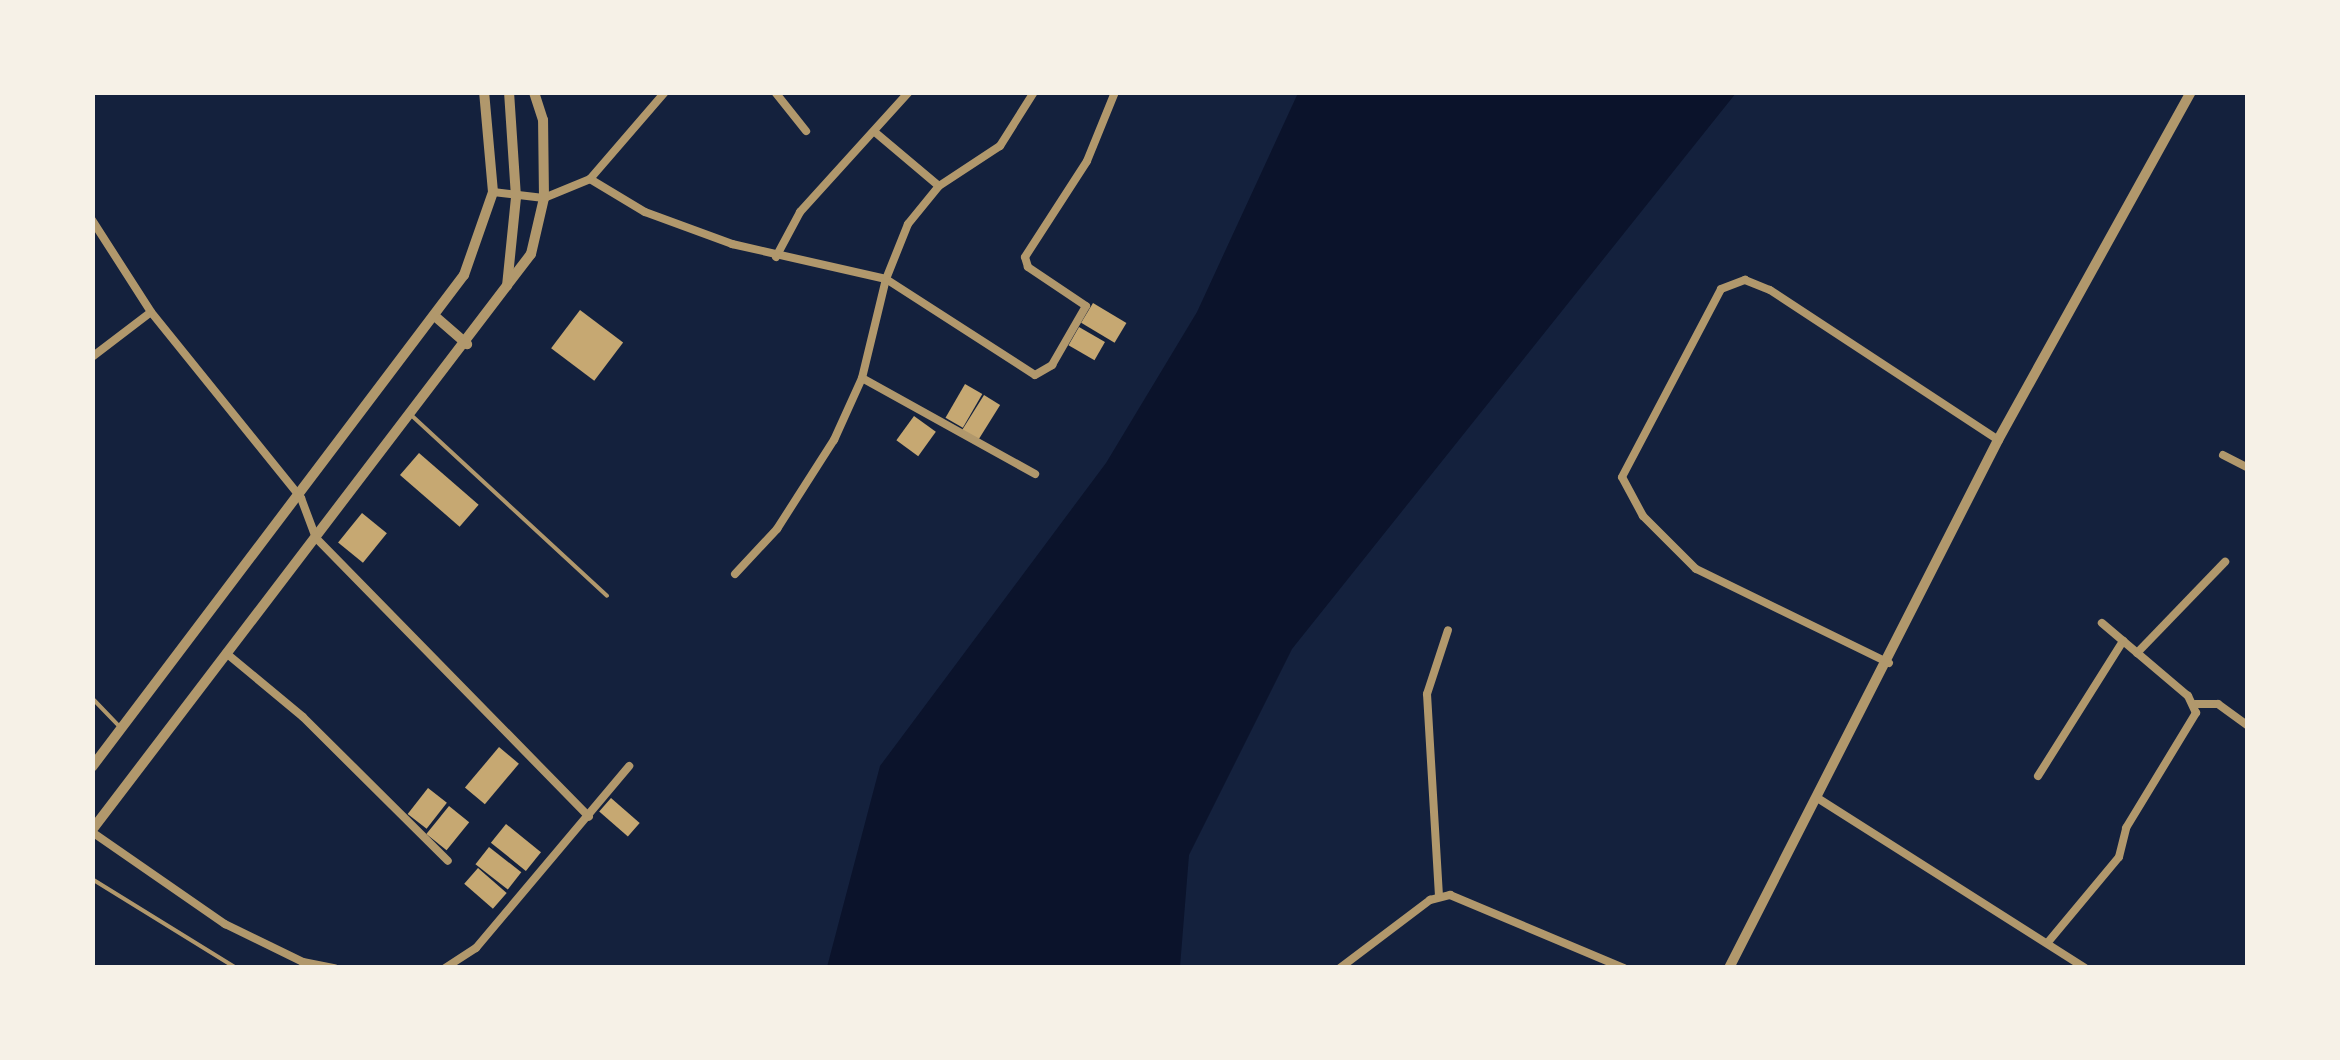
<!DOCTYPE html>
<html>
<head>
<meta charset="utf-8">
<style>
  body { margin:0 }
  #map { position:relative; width:2340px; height:1060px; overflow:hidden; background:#14213d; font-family:Barlow,sans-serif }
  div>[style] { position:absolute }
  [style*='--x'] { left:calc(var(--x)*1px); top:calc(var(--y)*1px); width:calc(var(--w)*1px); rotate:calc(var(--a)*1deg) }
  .water>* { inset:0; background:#0b132b }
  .building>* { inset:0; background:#c6a872; transform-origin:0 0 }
  .service>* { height:4px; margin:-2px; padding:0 2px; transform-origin:2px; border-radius:2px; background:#b1986c }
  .minor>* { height:8px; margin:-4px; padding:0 4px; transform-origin:4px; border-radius:4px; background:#b1986c }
  .tertiary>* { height:10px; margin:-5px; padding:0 5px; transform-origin:5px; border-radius:5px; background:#b1986c }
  span { translate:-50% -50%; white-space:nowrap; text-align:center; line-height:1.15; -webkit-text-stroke:10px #f6f1e7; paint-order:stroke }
  .frame { position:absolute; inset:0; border:95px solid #f6f1e7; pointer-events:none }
</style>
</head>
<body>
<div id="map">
  <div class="water">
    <i style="clip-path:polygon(1298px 93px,1736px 93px,1292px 649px,1189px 855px,1180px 967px,827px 967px,880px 766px,1106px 463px,1197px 312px)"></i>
  </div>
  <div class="building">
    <i style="left:1093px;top:303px;width:39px;height:23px;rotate:31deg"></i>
    <i style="left:580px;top:310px;width:54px;height:48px;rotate:37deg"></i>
    <i style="left:1079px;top:327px;width:30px;height:21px;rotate:30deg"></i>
    <i style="left:965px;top:384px;width:20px;height:39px;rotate:30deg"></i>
    <i style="left:984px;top:395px;width:19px;height:41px;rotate:32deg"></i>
    <i style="left:914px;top:416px;width:27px;height:30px;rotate:36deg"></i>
    <i style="left:419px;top:453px;width:79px;height:29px;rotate:41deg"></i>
    <i style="left:362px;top:513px;width:32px;height:38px;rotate:39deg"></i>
    <i style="left:499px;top:747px;width:26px;height:53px;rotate:40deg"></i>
    <i style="left:428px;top:788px;width:24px;height:33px;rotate:38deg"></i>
    <i style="left:611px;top:798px;width:38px;height:18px;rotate:41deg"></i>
    <i style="left:449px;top:806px;width:26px;height:36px;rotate:39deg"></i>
    <i style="left:506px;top:824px;width:45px;height:24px;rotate:39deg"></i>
    <i style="left:489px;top:847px;width:41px;height:22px;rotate:38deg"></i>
    <i style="left:478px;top:868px;width:38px;height:21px;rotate:41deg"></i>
  </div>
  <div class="service">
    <i style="--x:410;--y:414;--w:268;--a:42.7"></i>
    <i style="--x:92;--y:698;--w:39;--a:46"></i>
    <i style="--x:92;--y:879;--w:169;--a:31.7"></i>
  </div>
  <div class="minor">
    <i style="--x:775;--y:92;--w:50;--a:51.5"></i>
    <i style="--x:876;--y:133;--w:82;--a:40.1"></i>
    <i style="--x:590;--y:179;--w:64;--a:31"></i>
    <i style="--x:645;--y:212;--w:93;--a:20.2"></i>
    <i style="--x:732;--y:244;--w:158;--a:12.8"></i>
    <i style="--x:886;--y:279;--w:177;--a:32.8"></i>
    <i style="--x:1035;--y:375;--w:20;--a:-30"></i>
    <i style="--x:1052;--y:365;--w:68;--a:-60"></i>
    <i style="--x:1086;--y:306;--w:70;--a:-146.1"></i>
    <i style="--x:1028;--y:267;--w:10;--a:-107"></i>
    <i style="--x:1025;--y:257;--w:114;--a:-57.1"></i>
    <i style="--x:1087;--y:161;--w:74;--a:-67.9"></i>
    <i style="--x:493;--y:192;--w:51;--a:6.7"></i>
    <i style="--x:544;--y:198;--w:50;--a:-22.4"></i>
    <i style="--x:590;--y:179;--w:115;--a:-49.2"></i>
    <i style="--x:92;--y:220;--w:109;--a:57.3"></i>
    <i style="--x:151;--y:312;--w:239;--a:51.1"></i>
    <i style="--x:301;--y:498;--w:43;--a:69.4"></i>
    <i style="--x:316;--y:538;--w:390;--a:45.6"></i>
    <i style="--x:776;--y:257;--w:51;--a:-61.9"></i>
    <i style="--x:800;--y:212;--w:162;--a:-47.8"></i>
    <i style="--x:92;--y:357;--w:74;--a:-37.3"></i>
    <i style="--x:862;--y:378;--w:198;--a:29"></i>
    <i style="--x:2223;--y:455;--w:28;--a:27"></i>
    <i style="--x:735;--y:574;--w:62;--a:-47"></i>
    <i style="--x:777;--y:529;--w:106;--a:-57.4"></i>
    <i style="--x:834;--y:440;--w:68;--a:-65.7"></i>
    <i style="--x:862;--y:378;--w:102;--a:-76.4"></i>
    <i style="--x:886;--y:279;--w:59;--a:-68.2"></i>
    <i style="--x:908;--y:224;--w:49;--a:-50.8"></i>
    <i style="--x:939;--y:186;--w:73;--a:-33.3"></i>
    <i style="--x:1000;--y:146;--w:64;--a:-57.8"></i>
    <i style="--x:226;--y:653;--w:100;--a:39.7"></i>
    <i style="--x:303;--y:717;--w:204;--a:44.8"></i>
    <i style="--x:2137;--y:653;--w:127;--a:-46"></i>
    <i style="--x:1889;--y:663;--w:215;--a:-154"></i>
    <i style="--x:1696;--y:569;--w:75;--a:-135"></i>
    <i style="--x:1643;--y:516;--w:44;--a:-118.3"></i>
    <i style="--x:1622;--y:477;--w:212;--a:-62.2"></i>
    <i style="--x:1721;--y:289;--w:26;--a:-21"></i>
    <i style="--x:1745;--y:280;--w:27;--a:22"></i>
    <i style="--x:1770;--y:290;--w:273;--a:33.3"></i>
    <i style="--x:2195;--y:704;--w:23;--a:0"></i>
    <i style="--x:2218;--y:704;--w:37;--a:36"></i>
    <i style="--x:2038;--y:776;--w:160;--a:-57.8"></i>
    <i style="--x:1819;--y:799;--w:315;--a:32.4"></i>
    <i style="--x:92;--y:832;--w:162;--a:34.7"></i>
    <i style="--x:225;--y:924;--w:87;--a:26"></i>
    <i style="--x:303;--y:962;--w:32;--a:11"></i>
    <i style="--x:1439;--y:896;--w:202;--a:-93.4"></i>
    <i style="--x:1427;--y:694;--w:67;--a:-71.8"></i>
    <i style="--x:2049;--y:941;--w:109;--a:-50.2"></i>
    <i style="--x:2119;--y:857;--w:30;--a:-76"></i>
    <i style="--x:2126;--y:828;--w:135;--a:-58.7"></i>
    <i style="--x:2196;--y:713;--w:19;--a:-115"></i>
    <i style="--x:2188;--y:696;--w:113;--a:-139.7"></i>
    <i style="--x:445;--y:968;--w:37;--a:-33"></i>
    <i style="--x:476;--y:948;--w:238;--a:-49.9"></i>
    <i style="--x:1340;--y:968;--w:113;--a:-37.1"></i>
    <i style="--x:1430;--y:900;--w:21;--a:-14"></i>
    <i style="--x:1450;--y:895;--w:189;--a:22.8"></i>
  </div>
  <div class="tertiary">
    <i style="--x:507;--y:286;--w:89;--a:-84.2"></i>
    <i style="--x:516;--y:197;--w:105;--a:-93.8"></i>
    <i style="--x:437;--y:318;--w:40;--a:41"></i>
    <i style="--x:92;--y:767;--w:617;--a:-52.91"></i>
    <i style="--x:464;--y:275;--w:88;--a:-70.7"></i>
    <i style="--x:493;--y:192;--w:100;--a:-95.1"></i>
    <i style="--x:92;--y:830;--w:724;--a:-52.69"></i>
    <i style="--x:531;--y:254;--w:57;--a:-76.9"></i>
    <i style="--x:544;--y:198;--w:78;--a:-90.7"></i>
    <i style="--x:543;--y:120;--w:29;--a:-108"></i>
    <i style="--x:1729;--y:968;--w:593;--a:-63"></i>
    <i style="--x:1998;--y:440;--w:398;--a:-61"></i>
  </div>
  <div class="frame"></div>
</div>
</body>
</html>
